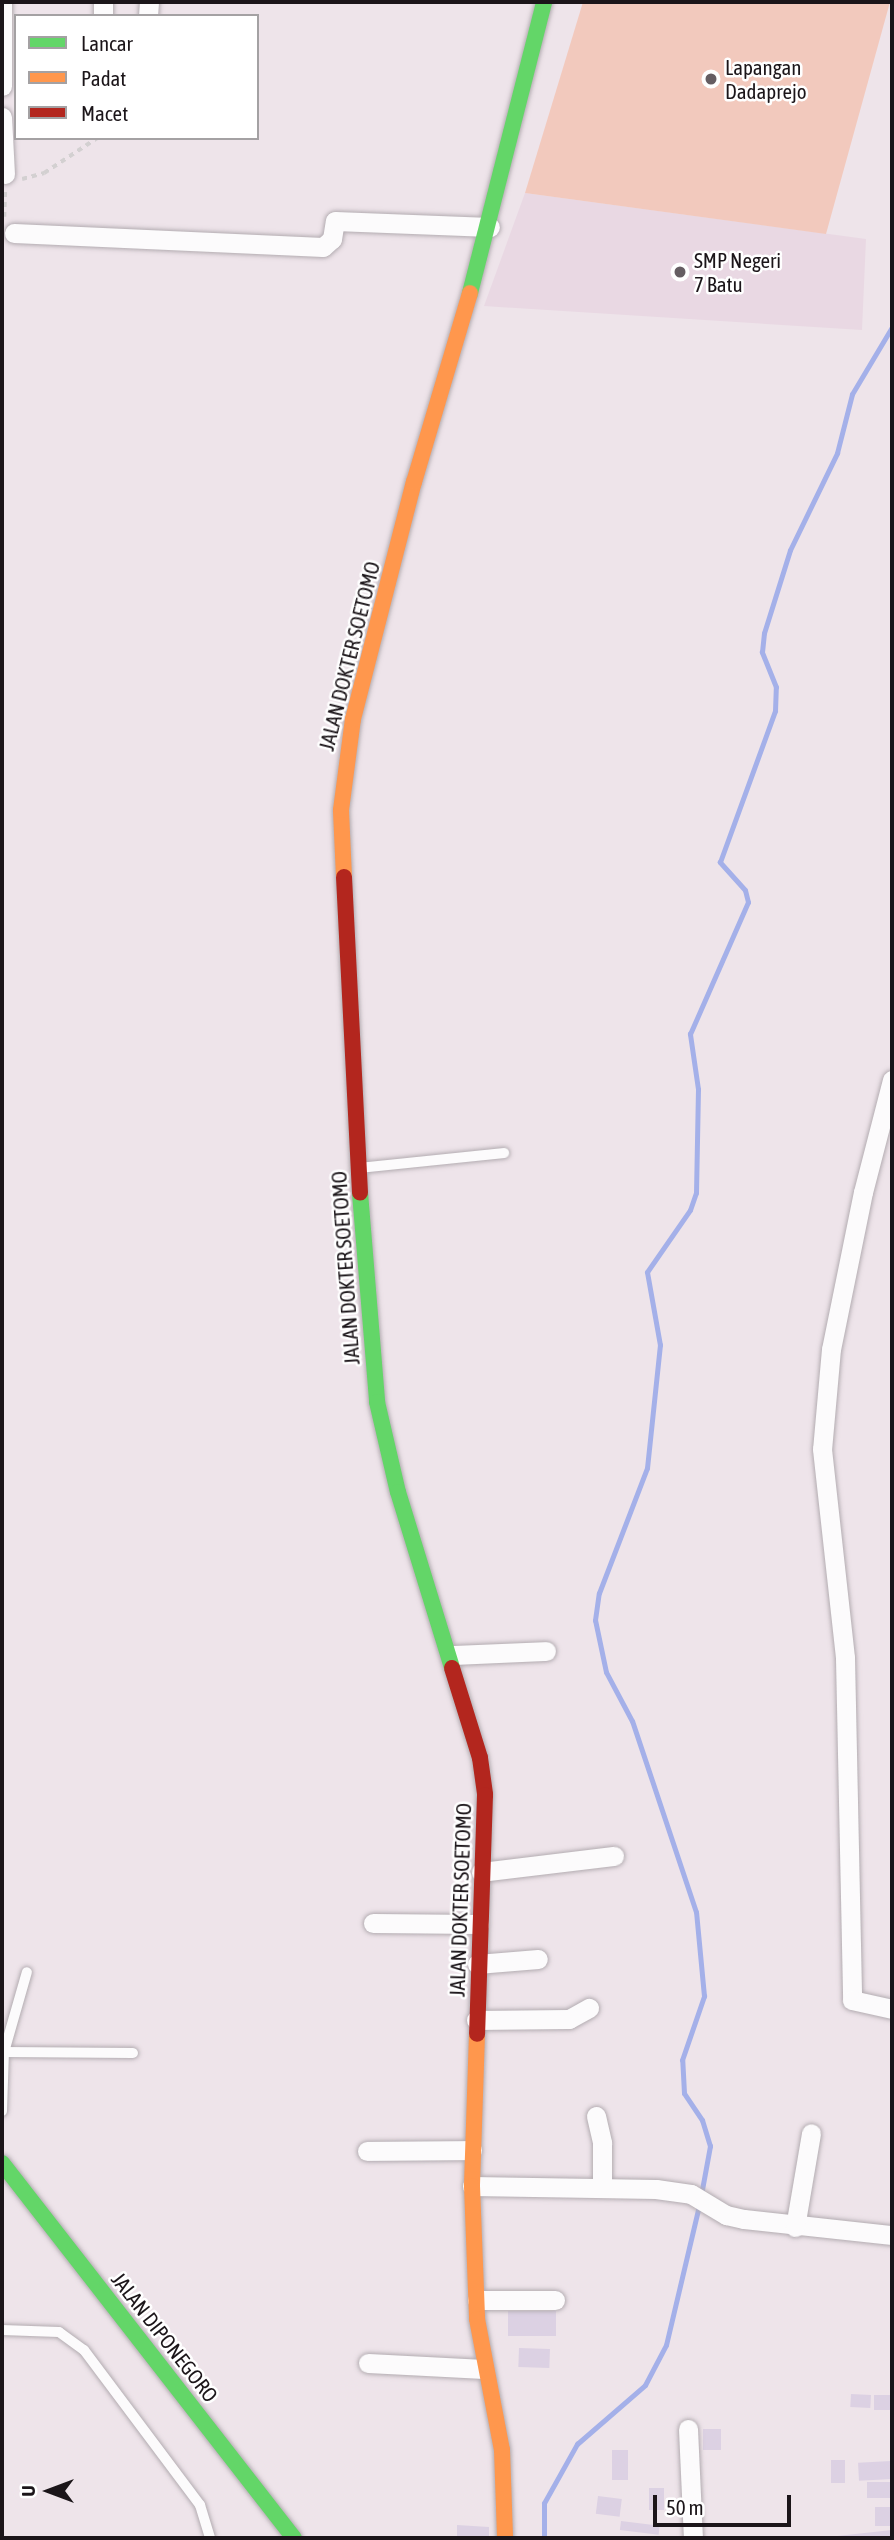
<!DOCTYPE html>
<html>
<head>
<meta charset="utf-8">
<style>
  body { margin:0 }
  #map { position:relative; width:894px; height:2540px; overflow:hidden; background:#eee4ea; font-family:"Asap Condensed",sans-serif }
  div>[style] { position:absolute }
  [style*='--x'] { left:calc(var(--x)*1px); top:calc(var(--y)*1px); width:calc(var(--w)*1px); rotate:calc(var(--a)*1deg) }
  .built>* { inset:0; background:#e9d8e3 }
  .green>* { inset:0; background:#f2c9bd }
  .stream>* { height:5px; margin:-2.5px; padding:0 2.5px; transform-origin:2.5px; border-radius:2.5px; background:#a4b0e9 }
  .building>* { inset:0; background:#dcd1e3; transform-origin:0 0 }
  .path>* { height:3.5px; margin-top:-1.75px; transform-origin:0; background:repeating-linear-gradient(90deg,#d3d0d1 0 5px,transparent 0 10px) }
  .roads { filter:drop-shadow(0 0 2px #b3acb1) drop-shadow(0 0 2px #b3acb1) }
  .lane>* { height:10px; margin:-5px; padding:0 5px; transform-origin:5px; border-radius:5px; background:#fcfbfc }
  .street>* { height:19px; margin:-9.5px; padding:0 9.5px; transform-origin:9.5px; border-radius:9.5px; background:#fcfbfc }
  .fast>* { height:16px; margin:-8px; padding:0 8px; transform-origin:8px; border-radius:8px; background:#63d668 }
  .slow>* { height:16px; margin:-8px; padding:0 8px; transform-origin:8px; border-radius:8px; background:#ff974d }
  .jam>* { height:16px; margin:-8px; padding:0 8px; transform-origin:8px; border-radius:8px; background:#b3261e }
  .dots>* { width:19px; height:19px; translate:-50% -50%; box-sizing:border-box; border:4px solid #fff; border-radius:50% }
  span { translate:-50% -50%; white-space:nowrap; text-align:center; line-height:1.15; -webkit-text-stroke:5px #fff; paint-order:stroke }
  .poi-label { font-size:21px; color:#1b1519 }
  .left { translate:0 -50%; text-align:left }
  .street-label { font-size:21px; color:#1b1519 }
  .frame { position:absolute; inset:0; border:4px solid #1b1519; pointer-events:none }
  .legend { position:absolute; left:14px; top:14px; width:245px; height:126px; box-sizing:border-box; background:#fff; border:2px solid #a4a1a3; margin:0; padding:9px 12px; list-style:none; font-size:21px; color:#1b1519 }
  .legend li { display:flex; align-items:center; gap:14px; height:35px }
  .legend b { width:35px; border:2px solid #a4a1a3 }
  .north { position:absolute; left:14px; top:2456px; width:70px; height:70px; -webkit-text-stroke:5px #fff; paint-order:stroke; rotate:270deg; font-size:19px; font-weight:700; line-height:28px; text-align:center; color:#1b1519 }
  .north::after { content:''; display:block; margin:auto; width:24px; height:32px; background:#1b1519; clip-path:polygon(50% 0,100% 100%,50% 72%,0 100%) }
  .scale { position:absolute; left:653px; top:2495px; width:138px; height:32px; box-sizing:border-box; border:4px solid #1b1519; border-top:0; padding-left:9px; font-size:21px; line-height:24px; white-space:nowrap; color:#1b1519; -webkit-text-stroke:5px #fff; paint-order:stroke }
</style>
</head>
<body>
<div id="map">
  <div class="built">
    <i style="clip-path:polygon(525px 193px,866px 239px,862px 330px,484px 306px)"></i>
  </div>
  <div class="green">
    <i style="clip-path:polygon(583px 2px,890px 2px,826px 234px,525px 193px)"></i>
  </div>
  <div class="stream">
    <i style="--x:701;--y:2195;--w:50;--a:-79.6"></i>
    <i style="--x:710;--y:2146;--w:27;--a:-107"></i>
    <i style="--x:702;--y:2120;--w:32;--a:-124"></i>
    <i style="--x:684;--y:2093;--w:33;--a:-93"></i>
    <i style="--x:682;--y:2060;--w:68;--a:-71"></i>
    <i style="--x:704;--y:1996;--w:84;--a:-95.4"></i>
    <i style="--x:696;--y:1912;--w:201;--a:-108.5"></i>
    <i style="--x:632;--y:1721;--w:55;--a:-118"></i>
    <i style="--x:606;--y:1672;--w:53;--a:-101.9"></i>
    <i style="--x:595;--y:1620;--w:27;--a:-82"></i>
    <i style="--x:599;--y:1593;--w:134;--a:-69"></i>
    <i style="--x:647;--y:1468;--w:124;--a:-84"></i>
    <i style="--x:660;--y:1345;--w:74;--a:-100.1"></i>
    <i style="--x:647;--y:1272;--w:75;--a:-55.3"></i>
    <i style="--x:690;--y:1210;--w:18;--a:-71"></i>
    <i style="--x:696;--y:1193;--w:104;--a:-88.9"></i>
    <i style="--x:698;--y:1089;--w:56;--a:-98.3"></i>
    <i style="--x:690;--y:1034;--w:144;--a:-66.3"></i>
    <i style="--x:748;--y:902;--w:12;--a:-104"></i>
    <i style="--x:745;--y:890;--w:38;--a:-132"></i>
    <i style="--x:720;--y:862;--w:161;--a:-70"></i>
    <i style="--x:775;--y:711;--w:24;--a:-88"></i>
    <i style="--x:776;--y:687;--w:38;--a:-112"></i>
    <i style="--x:762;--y:652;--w:19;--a:-84"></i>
    <i style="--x:764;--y:633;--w:87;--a:-72.6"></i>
    <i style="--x:790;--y:550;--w:108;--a:-64.1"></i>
    <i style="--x:837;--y:453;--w:61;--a:-75.7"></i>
    <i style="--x:852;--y:394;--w:78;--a:-59.2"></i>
    <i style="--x:544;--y:2538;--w:35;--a:-90"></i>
    <i style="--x:544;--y:2503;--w:68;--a:-60.8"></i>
    <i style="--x:577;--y:2444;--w:90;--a:-40.9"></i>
    <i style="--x:645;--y:2385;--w:45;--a:-62.3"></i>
    <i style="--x:666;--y:2345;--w:144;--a:-76.7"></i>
  </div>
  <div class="building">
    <i style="left:556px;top:2311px;width:25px;height:48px;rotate:90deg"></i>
    <i style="left:519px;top:2348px;width:31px;height:19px;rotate:2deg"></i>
    <i style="left:851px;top:2394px;width:20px;height:13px;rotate:3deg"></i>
    <i style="left:874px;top:2395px;width:18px;height:15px"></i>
    <i style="left:703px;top:2429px;width:18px;height:21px"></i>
    <i style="left:612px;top:2450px;width:16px;height:30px"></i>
    <i style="left:831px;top:2460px;width:14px;height:23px"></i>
    <i style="left:891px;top:2461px;width:18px;height:33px;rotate:87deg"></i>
    <i style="left:892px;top:2482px;width:16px;height:25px;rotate:90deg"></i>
    <i style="left:649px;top:2488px;width:15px;height:22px"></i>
    <i style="left:598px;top:2496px;width:24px;height:18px;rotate:7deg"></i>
    <i style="left:892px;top:2507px;width:19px;height:17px;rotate:90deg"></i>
    <i style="left:621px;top:2521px;width:39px;height:9px;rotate:7deg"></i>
    <i style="clip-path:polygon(457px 2525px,489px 2527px,489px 2538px,457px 2538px)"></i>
    <i style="clip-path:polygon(892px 2530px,892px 2538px,837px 2538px,837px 2536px)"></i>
  </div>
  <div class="path">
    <i style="--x:22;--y:179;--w:23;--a:-15"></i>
    <i style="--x:44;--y:173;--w:64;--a:-33.4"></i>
    <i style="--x:4;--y:217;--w:27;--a:-88"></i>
  </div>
  <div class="roads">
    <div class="lane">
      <i style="--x:359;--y:1168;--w:146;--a:-5.9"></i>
      <i style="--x:4;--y:2052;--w:129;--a:0.4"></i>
      <i style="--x:2;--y:2111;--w:59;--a:-88.1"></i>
      <i style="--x:4;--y:2052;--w:83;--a:-74"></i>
      <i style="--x:2;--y:2330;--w:57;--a:2"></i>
      <i style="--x:59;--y:2332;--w:31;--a:36"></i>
      <i style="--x:84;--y:2350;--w:194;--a:53.2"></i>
      <i style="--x:200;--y:2505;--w:34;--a:73"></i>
    </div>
    <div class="street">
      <i style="--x:103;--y:16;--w:14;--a:-90"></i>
      <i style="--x:148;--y:16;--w:14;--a:-86"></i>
      <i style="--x:2;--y:86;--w:84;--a:-90"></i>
      <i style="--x:2;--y:117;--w:57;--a:87"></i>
      <i style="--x:14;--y:233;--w:309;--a:2.6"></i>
      <i style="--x:323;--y:247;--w:12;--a:-42"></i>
      <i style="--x:332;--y:239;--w:18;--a:-81"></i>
      <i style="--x:335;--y:221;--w:155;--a:2.2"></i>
      <i style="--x:892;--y:1080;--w:116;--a:104.5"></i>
      <i style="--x:863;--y:1192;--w:160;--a:101.5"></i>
      <i style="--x:831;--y:1349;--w:100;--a:95.1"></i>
      <i style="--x:822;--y:1449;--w:210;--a:83.7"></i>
      <i style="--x:845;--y:1658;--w:342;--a:88.8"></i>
      <i style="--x:852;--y:2000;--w:41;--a:12.7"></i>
      <i style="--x:451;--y:1655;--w:95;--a:-2.4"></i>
      <i style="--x:481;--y:1872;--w:134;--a:-6.9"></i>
      <i style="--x:373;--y:1923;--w:106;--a:0.5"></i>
      <i style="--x:477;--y:1964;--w:61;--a:-4.7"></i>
      <i style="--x:476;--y:2020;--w:93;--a:-0.6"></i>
      <i style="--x:569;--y:2019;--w:23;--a:-29"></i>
      <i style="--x:596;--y:2116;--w:28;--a:77"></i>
      <i style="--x:602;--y:2143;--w:45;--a:90"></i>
      <i style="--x:367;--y:2151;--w:105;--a:-0.5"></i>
      <i style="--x:472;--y:2186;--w:184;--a:0.9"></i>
      <i style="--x:656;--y:2189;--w:35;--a:8"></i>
      <i style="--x:691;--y:2194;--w:41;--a:31"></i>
      <i style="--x:726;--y:2215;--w:18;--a:13"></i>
      <i style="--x:744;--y:2219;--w:149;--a:6.2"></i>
      <i style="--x:795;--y:2227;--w:95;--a:-80.3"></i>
      <i style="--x:477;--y:2300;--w:78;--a:0"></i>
      <i style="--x:368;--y:2363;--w:116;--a:3"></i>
      <i style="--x:688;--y:2429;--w:109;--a:87.4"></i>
    </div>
    <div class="fast">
      <i style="--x:470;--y:293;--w:300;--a:-75.7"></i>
      <i style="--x:360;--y:1193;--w:210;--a:85.3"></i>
      <i style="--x:377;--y:1402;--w:92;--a:76.9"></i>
      <i style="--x:398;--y:1492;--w:184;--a:72.9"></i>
      <i style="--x:2;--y:2163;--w:475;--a:52.1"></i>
    </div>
    <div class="slow">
      <i style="--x:344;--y:877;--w:67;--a:-92.6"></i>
      <i style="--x:341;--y:810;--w:92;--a:-82.5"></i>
      <i style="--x:353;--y:719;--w:245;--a:-75.6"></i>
      <i style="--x:414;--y:482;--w:197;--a:-73.5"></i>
      <i style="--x:477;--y:2034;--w:152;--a:91.9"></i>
      <i style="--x:472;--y:2186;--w:133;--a:87.8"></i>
      <i style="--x:477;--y:2319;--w:133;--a:79.2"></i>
      <i style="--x:502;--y:2450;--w:88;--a:88"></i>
    </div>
    <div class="jam">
      <i style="--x:344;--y:877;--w:316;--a:87.1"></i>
      <i style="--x:452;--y:1668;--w:94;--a:72.7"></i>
      <i style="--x:480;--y:1758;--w:37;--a:82"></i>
      <i style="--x:485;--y:1795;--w:239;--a:91.9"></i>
    </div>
  </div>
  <div class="dots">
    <i style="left:711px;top:79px;background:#655d62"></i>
    <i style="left:680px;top:272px;background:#655d62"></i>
  </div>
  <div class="poi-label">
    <span class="left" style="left:725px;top:79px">Lapangan<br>Dadaprejo</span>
    <span class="left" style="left:694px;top:272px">SMP Negeri<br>7 Batu</span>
  </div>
  <div class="street-label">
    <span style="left:349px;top:656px;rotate:-76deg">JALAN DOKTER SOETOMO</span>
    <span style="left:345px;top:1268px;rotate:-94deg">JALAN DOKTER SOETOMO</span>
    <span style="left:460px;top:1900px;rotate:-88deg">JALAN DOKTER SOETOMO</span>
    <span style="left:165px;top:2337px;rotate:52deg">JALAN DIPONEGORO</span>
  </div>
  <div class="frame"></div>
  <ul class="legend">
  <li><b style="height:9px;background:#63d668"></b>Lancar</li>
  <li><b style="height:9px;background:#ff974d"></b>Padat</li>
  <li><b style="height:9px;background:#b3261e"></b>Macet</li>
  </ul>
  <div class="north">U</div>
  <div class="scale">50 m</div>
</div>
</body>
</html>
